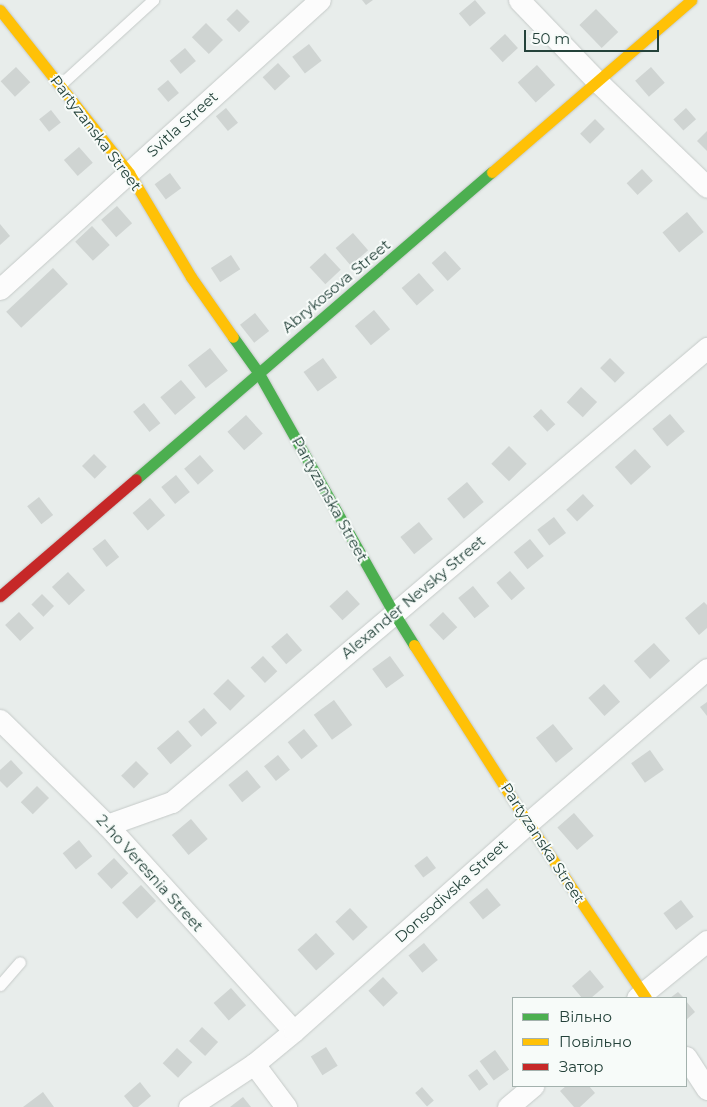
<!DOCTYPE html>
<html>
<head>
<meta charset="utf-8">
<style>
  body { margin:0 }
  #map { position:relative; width:707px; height:1107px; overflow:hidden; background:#e8edeb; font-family:Montserrat,sans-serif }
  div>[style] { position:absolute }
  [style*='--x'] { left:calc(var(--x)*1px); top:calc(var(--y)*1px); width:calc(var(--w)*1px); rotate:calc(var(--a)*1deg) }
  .building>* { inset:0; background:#cfd4d2; transform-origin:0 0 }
  .roads { filter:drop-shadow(0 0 1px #c5cac8) drop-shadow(0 0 1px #c5cac8) }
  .lane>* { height:11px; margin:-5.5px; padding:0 5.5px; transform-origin:5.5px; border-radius:5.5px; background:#fcfcfc }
  .street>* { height:21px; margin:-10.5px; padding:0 10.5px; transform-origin:10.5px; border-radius:10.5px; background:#fcfcfc }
  .fast>* { height:11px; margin:-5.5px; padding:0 5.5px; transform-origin:5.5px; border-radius:5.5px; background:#4caf50 }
  .slow>* { height:11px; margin:-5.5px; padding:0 5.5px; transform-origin:5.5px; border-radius:5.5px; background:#ffc107 }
  .jam>* { height:11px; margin:-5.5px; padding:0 5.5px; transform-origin:5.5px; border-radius:5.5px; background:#c62828 }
  span { translate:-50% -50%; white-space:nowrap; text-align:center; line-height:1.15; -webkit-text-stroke:4px #f7fbf9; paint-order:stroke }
  .street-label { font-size:15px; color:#24423a }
  .legend { position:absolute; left:512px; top:997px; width:175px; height:90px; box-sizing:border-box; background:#f7fbf9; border:1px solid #a3b1ad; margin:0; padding:6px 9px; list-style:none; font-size:15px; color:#24423a }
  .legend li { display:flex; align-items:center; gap:10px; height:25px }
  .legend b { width:25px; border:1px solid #a3b1ad }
  .scale { position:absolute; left:524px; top:30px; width:135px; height:22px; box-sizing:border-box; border:2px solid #24423a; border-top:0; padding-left:6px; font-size:15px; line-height:18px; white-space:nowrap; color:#24423a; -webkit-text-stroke:4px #f7fbf9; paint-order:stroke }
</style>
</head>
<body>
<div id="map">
  <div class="building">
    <i style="clip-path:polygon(362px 0,373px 0,366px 5px)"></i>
    <i style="left:475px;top:0;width:17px;height:21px;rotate:50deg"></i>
    <i style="left:237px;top:9px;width:18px;height:15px;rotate:45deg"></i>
    <i style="left:596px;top:9px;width:32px;height:23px;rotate:46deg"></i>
    <i style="left:206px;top:23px;width:24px;height:20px;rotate:45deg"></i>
    <i style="left:505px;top:34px;width:19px;height:21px;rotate:47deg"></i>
    <i style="left:309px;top:44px;width:21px;height:21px;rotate:53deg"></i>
    <i style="left:185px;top:48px;width:17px;height:20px;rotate:50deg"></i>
    <i style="left:278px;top:63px;width:18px;height:21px;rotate:47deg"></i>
    <i style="left:537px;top:65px;width:27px;height:26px;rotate:48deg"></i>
    <i style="left:16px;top:67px;width:21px;height:21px;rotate:47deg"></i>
    <i style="left:651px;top:67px;width:21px;height:21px;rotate:49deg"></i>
    <i style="left:168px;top:80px;width:17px;height:14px;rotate:50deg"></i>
    <i style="left:226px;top:108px;width:19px;height:13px;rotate:51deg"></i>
    <i style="left:686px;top:108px;width:15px;height:17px;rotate:48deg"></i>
    <i style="left:51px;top:110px;width:16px;height:15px;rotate:52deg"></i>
    <i style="left:595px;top:119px;width:14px;height:21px;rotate:45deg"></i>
    <i style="clip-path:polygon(707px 131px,707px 151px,697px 141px)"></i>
    <i style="left:79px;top:147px;width:21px;height:20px;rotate:49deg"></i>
    <i style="left:642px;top:169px;width:16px;height:21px;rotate:47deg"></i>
    <i style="left:170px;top:173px;width:19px;height:19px;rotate:54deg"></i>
    <i style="left:117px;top:206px;width:23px;height:21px;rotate:49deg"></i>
    <i style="left:687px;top:212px;width:26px;height:32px;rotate:50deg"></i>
    <i style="clip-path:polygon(0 224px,10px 236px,0 245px)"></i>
    <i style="left:92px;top:226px;width:26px;height:23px;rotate:47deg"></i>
    <i style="left:353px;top:233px;width:23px;height:23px;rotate:49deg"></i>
    <i style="left:445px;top:251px;width:24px;height:18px;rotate:48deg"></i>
    <i style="left:325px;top:253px;width:23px;height:21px;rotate:47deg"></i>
    <i style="left:231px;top:255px;width:17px;height:24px;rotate:57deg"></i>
    <i style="left:53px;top:268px;width:22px;height:64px;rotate:47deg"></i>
    <i style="left:419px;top:273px;width:23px;height:23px;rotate:49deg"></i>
    <i style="left:374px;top:310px;width:25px;height:25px;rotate:50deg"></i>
    <i style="left:255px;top:313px;width:23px;height:19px;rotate:52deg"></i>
    <i style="left:210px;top:348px;width:29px;height:28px;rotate:52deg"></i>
    <i style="left:323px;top:358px;width:24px;height:24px;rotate:54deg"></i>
    <i style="left:610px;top:358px;width:21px;height:14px;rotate:45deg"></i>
    <i style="left:181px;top:380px;width:23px;height:27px;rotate:50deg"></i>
    <i style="left:581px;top:387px;width:22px;height:21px;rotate:43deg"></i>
    <i style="left:144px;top:403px;width:26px;height:14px;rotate:51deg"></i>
    <i style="left:541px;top:409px;width:21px;height:11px;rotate:47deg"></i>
    <i style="left:670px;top:414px;width:23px;height:23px;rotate:50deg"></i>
    <i style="left:246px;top:415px;width:25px;height:25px;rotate:48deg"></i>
    <i style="left:509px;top:446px;width:25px;height:25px;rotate:45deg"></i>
    <i style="left:635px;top:449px;width:24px;height:27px;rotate:48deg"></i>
    <i style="left:94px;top:454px;width:18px;height:17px;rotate:45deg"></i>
    <i style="left:200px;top:455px;width:21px;height:21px;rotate:49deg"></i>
    <i style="left:176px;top:475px;width:22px;height:19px;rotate:51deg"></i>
    <i style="left:467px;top:482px;width:26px;height:26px;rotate:50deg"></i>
    <i style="left:583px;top:494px;width:16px;height:23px;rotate:47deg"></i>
    <i style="left:39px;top:497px;width:23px;height:15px;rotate:52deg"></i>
    <i style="left:150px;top:498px;width:23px;height:23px;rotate:49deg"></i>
    <i style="left:554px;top:517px;width:20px;height:21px;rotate:53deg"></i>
    <i style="left:419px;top:522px;width:22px;height:24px;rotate:51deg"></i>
    <i style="left:105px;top:539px;width:23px;height:16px;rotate:52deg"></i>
    <i style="left:530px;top:539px;width:22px;height:21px;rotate:51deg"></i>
    <i style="left:510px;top:571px;width:23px;height:18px;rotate:49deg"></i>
    <i style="left:68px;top:572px;width:25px;height:22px;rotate:47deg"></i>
    <i style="left:473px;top:586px;width:26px;height:19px;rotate:51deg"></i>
    <i style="left:347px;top:590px;width:19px;height:24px;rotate:47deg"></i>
    <i style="left:42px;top:594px;width:17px;height:15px;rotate:45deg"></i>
    <i style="clip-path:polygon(704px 602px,707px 605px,707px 628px,699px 635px,685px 618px)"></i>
    <i style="left:19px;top:612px;width:22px;height:19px;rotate:47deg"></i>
    <i style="left:443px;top:612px;width:21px;height:19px;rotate:47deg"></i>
    <i style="left:287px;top:633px;width:23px;height:21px;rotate:49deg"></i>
    <i style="left:654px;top:643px;width:24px;height:27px;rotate:48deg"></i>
    <i style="left:263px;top:656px;width:21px;height:17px;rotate:47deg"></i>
    <i style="left:390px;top:656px;width:24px;height:22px;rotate:54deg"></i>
    <i style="left:228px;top:679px;width:24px;height:21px;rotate:45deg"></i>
    <i style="left:604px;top:684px;width:24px;height:21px;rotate:48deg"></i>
    <i style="left:334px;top:700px;width:31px;height:25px;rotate:54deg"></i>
    <i style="clip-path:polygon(707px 702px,707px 716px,700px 707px)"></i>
    <i style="left:204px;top:708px;width:20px;height:21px;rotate:49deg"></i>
    <i style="left:553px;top:724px;width:32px;height:22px;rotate:51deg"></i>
    <i style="left:304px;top:729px;width:22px;height:21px;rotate:51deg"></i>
    <i style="left:178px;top:730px;width:21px;height:28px;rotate:49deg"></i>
    <i style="left:650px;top:750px;width:24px;height:23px;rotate:55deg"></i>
    <i style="left:278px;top:755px;width:19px;height:18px;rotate:51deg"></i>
    <i style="clip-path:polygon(11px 760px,23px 773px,7px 788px,0 781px,0 770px)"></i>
    <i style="left:136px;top:761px;width:18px;height:21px;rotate:45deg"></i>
    <i style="left:247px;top:770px;width:22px;height:24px;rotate:51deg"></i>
    <i style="left:37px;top:786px;width:17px;height:23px;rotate:45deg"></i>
    <i style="left:574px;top:813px;width:30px;height:22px;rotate:49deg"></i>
    <i style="left:191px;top:819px;width:26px;height:25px;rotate:50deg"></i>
    <i style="left:79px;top:840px;width:21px;height:21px;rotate:51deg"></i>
    <i style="left:427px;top:856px;width:15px;height:16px;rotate:53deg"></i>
    <i style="left:114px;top:858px;width:21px;height:23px;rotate:47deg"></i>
    <i style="left:141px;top:885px;width:22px;height:26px;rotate:47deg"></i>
    <i style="left:487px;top:888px;width:22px;height:23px;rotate:51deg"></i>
    <i style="left:681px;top:900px;width:21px;height:22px;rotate:53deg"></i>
    <i style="left:350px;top:908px;width:26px;height:20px;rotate:47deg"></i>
    <i style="left:316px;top:933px;width:28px;height:25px;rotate:48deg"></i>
    <i style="left:424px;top:943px;width:22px;height:20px;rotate:51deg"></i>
    <i style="clip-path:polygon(590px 970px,604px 987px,591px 998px,582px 998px,572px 986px)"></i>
    <i style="left:383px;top:977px;width:22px;height:20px;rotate:47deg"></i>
    <i style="left:231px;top:988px;width:23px;height:23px;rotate:49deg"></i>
    <i style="clip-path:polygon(678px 992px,684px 998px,670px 998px)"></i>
    <i style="clip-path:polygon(686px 1001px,695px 1012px,686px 1020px)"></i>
    <i style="left:202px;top:1027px;width:22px;height:19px;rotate:43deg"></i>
    <i style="left:326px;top:1047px;width:22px;height:18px;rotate:58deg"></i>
    <i style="left:177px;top:1048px;width:21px;height:21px;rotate:43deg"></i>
    <i style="left:495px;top:1050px;width:24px;height:19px;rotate:54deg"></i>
    <i style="left:477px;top:1069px;width:19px;height:11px;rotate:54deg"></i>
    <i style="clip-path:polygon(140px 1082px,151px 1096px,138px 1107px,133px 1107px,124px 1096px)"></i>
    <i style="clip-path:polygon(566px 1086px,589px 1086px,595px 1093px,580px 1107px,574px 1107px,560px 1091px)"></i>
    <i style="left:422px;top:1087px;width:18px;height:9px;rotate:49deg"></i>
    <i style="clip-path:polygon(43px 1092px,54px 1107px,23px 1107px)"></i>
    <i style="clip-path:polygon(243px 1097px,251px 1107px,230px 1107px)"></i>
  </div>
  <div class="roads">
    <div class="lane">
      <i style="--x:61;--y:84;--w:125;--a:-42.4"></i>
      <i style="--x:0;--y:985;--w:30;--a:-49"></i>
    </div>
    <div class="street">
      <i style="--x:519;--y:0;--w:114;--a:46.1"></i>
      <i style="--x:598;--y:82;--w:151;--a:43.9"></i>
      <i style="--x:0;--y:289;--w:431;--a:-42.1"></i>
      <i style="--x:0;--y:720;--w:150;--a:44.5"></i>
      <i style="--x:107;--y:825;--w:278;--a:47.8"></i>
      <i style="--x:107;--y:825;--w:69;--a:-19.5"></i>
      <i style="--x:172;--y:802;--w:702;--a:-40.32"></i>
      <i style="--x:637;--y:998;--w:90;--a:-39.2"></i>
      <i style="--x:686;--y:1057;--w:38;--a:57"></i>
      <i style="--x:254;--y:1064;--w:54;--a:53.3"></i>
      <i style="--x:189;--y:1107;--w:78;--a:-33.5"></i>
      <i style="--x:254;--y:1064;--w:52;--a:-39.5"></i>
      <i style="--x:294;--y:1031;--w:313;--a:-41.6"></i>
      <i style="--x:528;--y:823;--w:236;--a:-40.7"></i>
      <i style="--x:508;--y:1107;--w:33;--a:-40"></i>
    </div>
    <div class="fast">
      <i style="--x:233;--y:337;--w:43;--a:54.5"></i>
      <i style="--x:258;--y:372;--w:277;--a:60.6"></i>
      <i style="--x:394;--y:613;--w:38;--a:58"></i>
      <i style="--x:136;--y:479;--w:470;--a:-40.8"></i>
    </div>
    <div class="slow">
      <i style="--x:0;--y:10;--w:208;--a:51.6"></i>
      <i style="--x:129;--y:173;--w:121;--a:59.2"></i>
      <i style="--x:191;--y:277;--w:73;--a:55"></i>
      <i style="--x:492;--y:172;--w:263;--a:-40.8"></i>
      <i style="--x:414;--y:645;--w:211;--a:57.4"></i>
      <i style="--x:528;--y:823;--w:211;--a:56"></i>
    </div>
    <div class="jam">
      <i style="--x:0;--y:596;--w:179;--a:-40.7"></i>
    </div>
  </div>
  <div class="street-label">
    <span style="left:182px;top:124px;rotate:-42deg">Svitla Street</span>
    <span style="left:96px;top:133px;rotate:53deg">Partyzanska Street</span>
    <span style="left:336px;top:286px;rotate:-40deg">Abrykosova Street</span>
    <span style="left:330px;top:499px;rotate:61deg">Partyzanska Street</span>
    <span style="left:413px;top:597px;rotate:-40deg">Alexander Nevsky Street</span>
    <span style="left:543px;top:843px;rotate:57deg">Partyzanska Street</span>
    <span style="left:150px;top:873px;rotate:48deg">2-ho Veresnia Street</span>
    <span style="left:451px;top:891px;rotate:-42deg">Donsodivska Street</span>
  </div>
  <ul class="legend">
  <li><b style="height:6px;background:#4caf50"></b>Вільно</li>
  <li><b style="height:6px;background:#ffc107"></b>Повільно</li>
  <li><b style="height:6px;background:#c62828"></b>Затор</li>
  </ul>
  <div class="scale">50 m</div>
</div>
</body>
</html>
